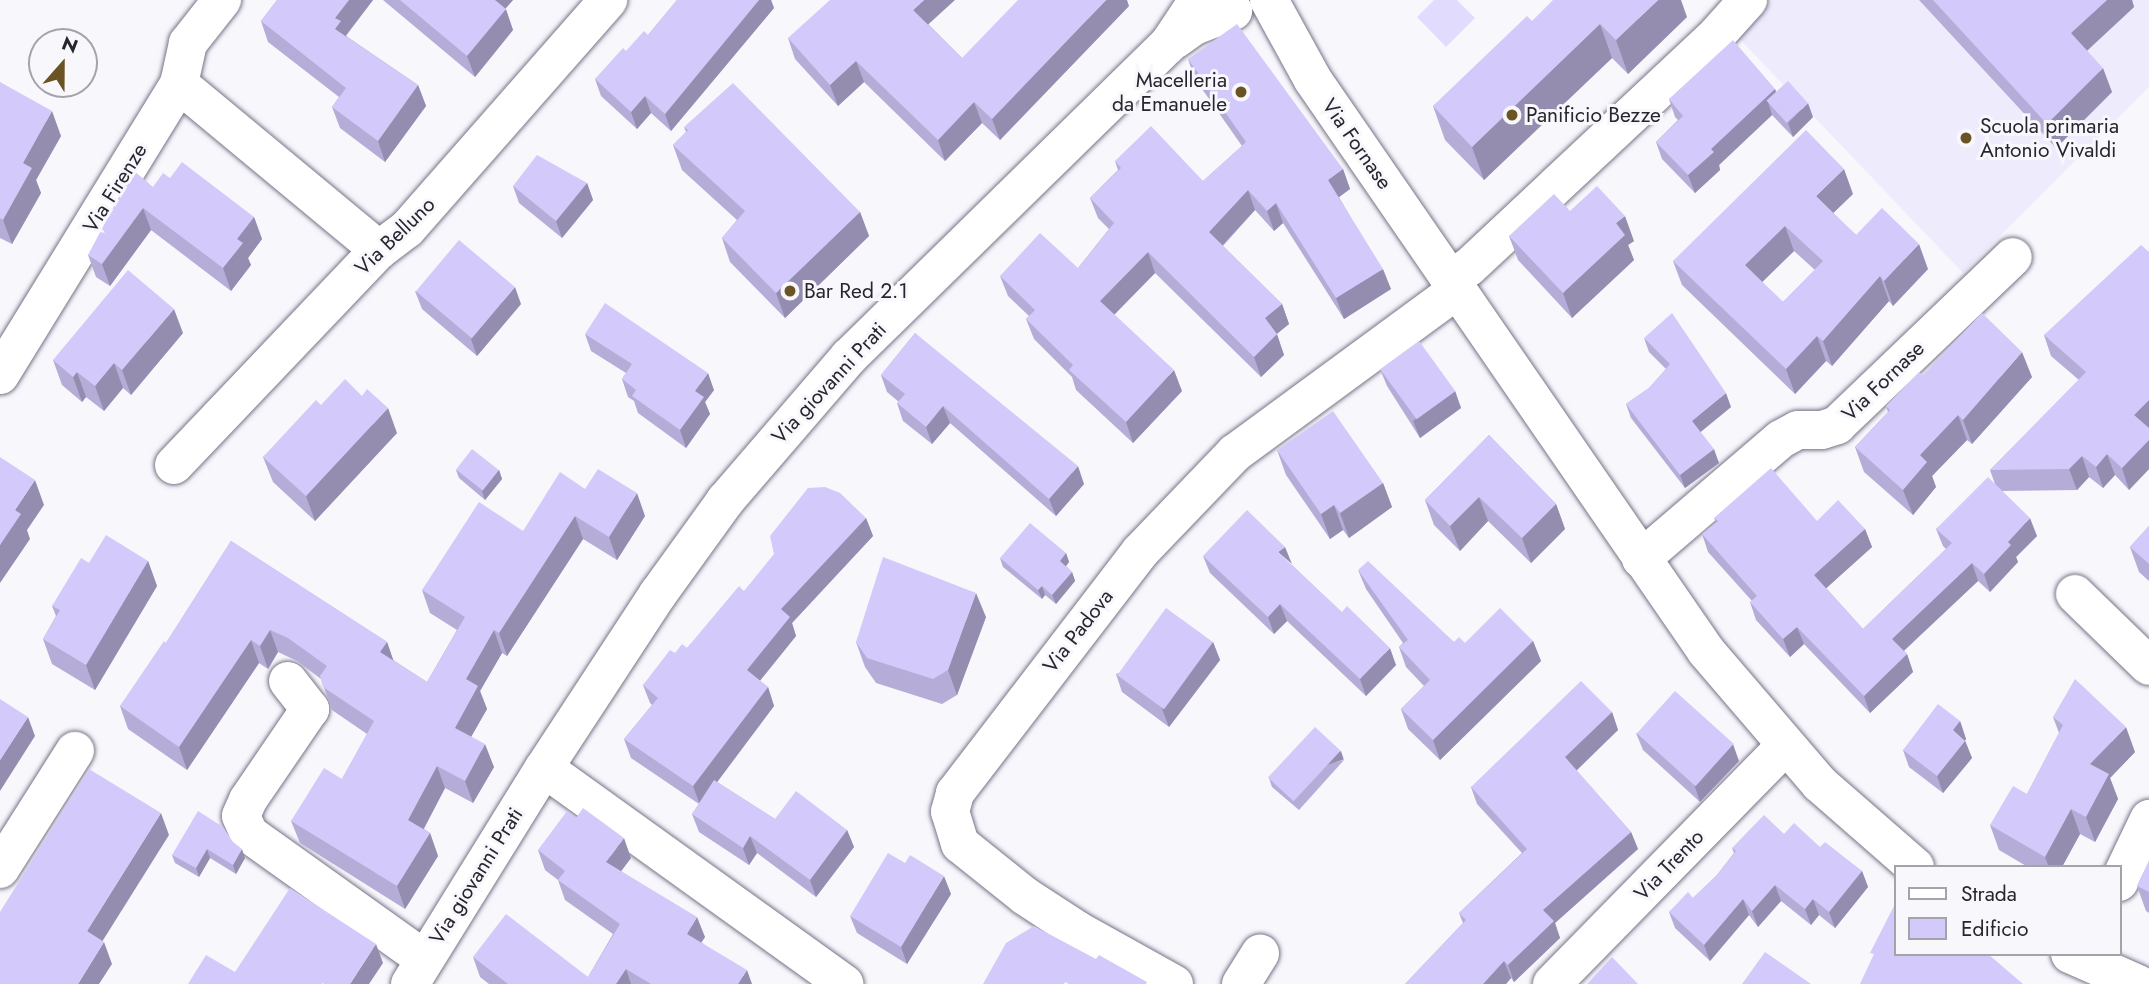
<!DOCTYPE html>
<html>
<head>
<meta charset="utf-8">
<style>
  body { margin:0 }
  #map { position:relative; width:2149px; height:984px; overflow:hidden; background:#f8f7fc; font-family:Jost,sans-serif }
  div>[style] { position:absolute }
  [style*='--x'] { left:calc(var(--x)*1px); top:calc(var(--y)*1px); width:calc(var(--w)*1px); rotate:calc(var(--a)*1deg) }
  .built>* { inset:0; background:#eeebfd }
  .green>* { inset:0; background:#e1dbfd }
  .roads { filter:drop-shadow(0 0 2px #787488) drop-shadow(0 0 2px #787488) }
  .minor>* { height:38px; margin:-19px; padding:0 19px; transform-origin:19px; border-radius:19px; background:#fff }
  .wall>* { inset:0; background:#b5add7 }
  .shaded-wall>* { inset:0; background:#948daf; transform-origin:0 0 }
  .building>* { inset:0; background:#d3c9fa; transform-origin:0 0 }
  .dots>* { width:19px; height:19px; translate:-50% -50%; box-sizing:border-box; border:4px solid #f8f7fc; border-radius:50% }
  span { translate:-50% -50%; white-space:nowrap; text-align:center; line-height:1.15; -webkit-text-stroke:6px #f8f7fc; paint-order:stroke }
  .poi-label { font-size:21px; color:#27262e }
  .right { translate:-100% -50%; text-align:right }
  .left { translate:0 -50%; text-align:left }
  .street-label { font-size:21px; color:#27262e }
  .legend { position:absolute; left:1894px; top:865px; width:228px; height:91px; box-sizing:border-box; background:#f8f7fc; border:2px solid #a4a3aa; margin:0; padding:9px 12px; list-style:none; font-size:21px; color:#27262e }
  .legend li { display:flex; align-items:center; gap:14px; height:35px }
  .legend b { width:35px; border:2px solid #a4a3aa }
  .north { position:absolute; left:28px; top:28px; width:70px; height:70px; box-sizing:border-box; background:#f8f7fc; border:2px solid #a4a3aa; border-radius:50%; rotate:21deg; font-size:19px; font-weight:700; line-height:28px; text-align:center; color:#27262e }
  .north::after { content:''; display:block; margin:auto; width:24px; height:32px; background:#6a5424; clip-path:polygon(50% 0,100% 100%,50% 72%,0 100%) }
</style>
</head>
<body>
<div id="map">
  <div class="built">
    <i style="clip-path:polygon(1773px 0,2149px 0,2149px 87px,1963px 273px,1736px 35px)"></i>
  </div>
  <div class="green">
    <i style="clip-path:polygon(1434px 0,1457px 0,1475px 18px,1446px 47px,1417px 17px)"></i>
  </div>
  <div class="roads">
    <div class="minor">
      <i style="--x:1269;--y:0;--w:91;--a:61.2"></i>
      <i style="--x:1313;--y:80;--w:693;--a:55.46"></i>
      <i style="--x:1706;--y:651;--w:175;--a:49.4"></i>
      <i style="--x:1820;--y:784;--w:126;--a:41.1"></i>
      <i style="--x:1176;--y:39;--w:22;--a:-36"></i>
      <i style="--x:1194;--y:26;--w:42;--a:-21"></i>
      <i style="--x:179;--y:84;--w:260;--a:39.7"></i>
      <i style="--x:1449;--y:279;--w:23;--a:-31"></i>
      <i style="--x:1469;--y:267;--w:333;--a:-43.1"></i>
      <i style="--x:1712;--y:40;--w:54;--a:-48"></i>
      <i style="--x:0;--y:375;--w:342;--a:-58.4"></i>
      <i style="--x:179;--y:84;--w:42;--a:-77.6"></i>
      <i style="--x:188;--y:43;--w:55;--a:-51.7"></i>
      <i style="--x:174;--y:465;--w:297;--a:-46.4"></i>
      <i style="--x:379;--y:250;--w:35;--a:-37"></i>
      <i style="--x:407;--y:229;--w:305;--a:-48.7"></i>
      <i style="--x:1641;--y:559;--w:184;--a:-40.6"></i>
      <i style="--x:1781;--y:439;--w:19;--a:-28"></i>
      <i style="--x:1798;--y:430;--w:24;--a:0"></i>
      <i style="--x:1822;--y:430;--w:16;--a:-18"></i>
      <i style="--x:1837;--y:425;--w:243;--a:-43.7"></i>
      <i style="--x:2075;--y:594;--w:103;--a:44.2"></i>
      <i style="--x:288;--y:681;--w:36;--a:52"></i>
      <i style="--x:310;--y:709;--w:110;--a:124.3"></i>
      <i style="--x:248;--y:800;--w:17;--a:114"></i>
      <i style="--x:241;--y:816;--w:20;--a:66"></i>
      <i style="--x:249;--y:834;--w:215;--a:35.5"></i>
      <i style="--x:544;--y:768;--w:370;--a:35.7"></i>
      <i style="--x:0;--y:869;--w:140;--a:-57.6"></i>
      <i style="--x:2119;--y:882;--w:70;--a:-64.5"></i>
      <i style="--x:2070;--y:954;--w:74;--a:23.8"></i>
      <i style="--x:410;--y:984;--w:254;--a:-58.2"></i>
      <i style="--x:544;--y:768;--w:208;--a:-56.8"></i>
      <i style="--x:658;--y:594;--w:115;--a:-54.2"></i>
      <i style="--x:725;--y:501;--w:190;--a:-49.3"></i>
      <i style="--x:849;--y:357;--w:446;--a:-44.4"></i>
      <i style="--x:1168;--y:45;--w:54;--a:-56.3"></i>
      <i style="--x:1174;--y:984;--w:111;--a:-150.9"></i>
      <i style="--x:1077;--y:930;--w:62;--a:-146.8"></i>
      <i style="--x:1025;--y:896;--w:83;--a:-141.3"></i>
      <i style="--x:960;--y:844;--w:34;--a:-107"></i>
      <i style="--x:950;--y:812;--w:20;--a:-75"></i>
      <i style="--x:955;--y:793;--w:304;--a:-52.5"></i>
      <i style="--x:1140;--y:552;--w:137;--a:-46.2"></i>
      <i style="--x:1235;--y:453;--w:275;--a:-36.3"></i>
      <i style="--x:1241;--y:984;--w:36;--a:-58"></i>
      <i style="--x:1552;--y:984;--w:333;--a:-45.6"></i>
    </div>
  </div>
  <div class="wall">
    <i style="clip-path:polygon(277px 0,373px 0,346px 36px,418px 85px,426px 106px,385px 162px,340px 128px,332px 107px,339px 97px,268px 42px,261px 21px)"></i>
    <i style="clip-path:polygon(383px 0,513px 0,505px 9px,513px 30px,475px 77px)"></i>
    <i style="clip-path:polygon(677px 0,771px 0,774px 8px,671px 131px,651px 113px,637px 129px,601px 96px,595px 79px,626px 51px,648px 35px)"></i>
    <i style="clip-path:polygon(1919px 0,2132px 0,2134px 7px,2087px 51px,2112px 92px,2056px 148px)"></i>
    <i style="clip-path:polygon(1129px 6px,1000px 140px,982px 123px,945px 161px,864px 82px,838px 106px,795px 59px,788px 38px,928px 24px,962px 58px)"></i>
    <i style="clip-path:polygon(1687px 17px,1628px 74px,1612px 58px,1484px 180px,1445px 140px,1433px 106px,1532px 21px)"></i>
    <i style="clip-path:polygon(1188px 59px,1343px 169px,1350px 189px,1339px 197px,1391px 289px,1344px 319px,1283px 223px,1274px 231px,1255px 210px,1223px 246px,1282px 304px,1289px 324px,1276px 334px,1284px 355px,1261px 377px,1155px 273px,1114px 315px,1182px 391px,1133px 443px,1076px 390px,1072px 377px,1034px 339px,1026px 319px,1029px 316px,1008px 296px,1000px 276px,1078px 268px,1109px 229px,1098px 218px,1090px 198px,1118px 170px,1115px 161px,1203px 181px,1242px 146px,1195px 79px)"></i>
    <i style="clip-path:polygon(0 82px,61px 136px,36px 180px,41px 193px,12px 244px,0 238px)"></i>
    <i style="clip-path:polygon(1775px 89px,1776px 93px,1813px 117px,1793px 137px,1772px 115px,1719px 165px,1720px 170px,1695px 193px,1662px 159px,1656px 142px,1678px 120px,1675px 117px,1669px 99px)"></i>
    <i style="clip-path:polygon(684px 127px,860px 212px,869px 236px,785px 318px,730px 262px,722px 238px,737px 220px,682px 170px,673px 145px,686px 132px)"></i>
    <i style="clip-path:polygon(170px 178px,254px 217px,262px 239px,248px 258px,251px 265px,231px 291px,151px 230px,110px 286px,96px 277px,88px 255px,153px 187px)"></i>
    <i style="clip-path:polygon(587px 183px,593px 200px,562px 238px,519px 203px,513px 186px)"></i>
    <i style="clip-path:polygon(evenodd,1853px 194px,1833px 213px,1856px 235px,1928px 269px,1893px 306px,1889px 301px,1832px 366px,1826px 361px,1795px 394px,1682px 285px,1673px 261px,1853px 194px,1794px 251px,1815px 270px,1783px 302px,1762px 282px,1794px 251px)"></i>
    <i style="clip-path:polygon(1570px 211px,1634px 241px,1628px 245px,1634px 260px,1572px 318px,1518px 260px,1509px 236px)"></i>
    <i style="clip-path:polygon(2149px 252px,2149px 469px,2129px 490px,2115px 475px,2103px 488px,2089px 477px,2077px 490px,2002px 491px,2037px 536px,2016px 557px,2018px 562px,1990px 592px,1978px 581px,1904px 651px,1907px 654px,1913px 672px,1870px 713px,1804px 644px,1790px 657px,1756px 620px,1750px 602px,1752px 601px,1708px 552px,1702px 534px,1716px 522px,1714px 518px,1817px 521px,1865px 529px,1872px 547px,1826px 588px,1863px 629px,1946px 549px,1943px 546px,1936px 529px,1995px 484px,1990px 470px,2079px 380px,2051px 356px,2044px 335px)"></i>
    <i style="clip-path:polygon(415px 291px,521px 304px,477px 356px,422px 309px)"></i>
    <i style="clip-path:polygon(183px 333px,131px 395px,123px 388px,104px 411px,86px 397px,82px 402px,62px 385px,53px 360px)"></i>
    <i style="clip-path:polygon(915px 333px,1084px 484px,1056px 516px,950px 423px,932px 444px,903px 421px,897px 403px,899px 402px,887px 392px,881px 375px)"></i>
    <i style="clip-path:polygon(585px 334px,714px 390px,705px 402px,710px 414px,686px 448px,638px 413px,634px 401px,628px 397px,622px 379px,626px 373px,591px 351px)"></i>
    <i style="clip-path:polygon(1644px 338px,1731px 407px,1700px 432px,1719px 463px,1685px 488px,1631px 418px,1626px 404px,1649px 388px,1666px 369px,1649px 352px)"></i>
    <i style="clip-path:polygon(1380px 369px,1455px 391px,1461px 408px,1420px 438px,1387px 386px)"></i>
    <i style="clip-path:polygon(1923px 375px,2032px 377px,1972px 444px,1967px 440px,1932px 476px,1936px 487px,1913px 515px,1864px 472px,1855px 447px,1888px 412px,1886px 406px)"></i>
    <i style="clip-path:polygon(321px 405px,397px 433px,315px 521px,273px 482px,263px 457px)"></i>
    <i style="clip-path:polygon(1489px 435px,1556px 504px,1565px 529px,1531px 563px,1488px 521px,1460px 551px,1434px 525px,1425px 500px)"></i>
    <i style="clip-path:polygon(1277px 450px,1383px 483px,1392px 507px,1349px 538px,1343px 530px,1330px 539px,1286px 475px)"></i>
    <i style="clip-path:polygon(456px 470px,499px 470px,502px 479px,485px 500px,459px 478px)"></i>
    <i style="clip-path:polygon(585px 489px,645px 516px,617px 560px,583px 539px,507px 656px,502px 653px,480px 691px,487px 709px,471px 737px,494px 767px,473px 803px,445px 788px,424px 829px,430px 833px,438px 856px,405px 909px,300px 843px,291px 821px,342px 779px,367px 734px,332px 710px,321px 679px,297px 661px,278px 652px,268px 669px,259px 663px,187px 770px,128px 729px,120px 706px,166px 643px,231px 541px,387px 642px,393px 660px,427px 682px,457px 630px,430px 613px,422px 590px,523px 531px)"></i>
    <i style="clip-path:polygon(866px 518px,873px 536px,792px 623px,796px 636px,760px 681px,768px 687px,774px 706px,717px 782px,775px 819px,847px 830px,854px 847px,816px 897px,757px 853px,749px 865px,699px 832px,692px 814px,699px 804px,631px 758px,624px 739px,652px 705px,650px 703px,643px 685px,675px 653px,687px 648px,744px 591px)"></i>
    <i style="clip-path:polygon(2149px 526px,2149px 581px,2139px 572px,2130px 547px)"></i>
    <i style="clip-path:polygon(1066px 553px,1069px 562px,1066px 566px,1072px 572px,1075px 581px,1056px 604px,1045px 595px,1042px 599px,1003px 567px,1000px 558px)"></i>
    <i style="clip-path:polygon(1203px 556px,1292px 565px,1396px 665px,1366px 696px,1287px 621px,1274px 634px,1210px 573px)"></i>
    <i style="clip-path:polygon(148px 561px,157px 586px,95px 690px,52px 664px,43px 639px,56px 616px,52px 606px,89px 563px)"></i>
    <i style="clip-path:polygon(1358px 570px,1454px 642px,1465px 643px,1533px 641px,1541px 661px,1440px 760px,1408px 729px,1401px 709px,1424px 686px,1406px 667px,1399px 647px,1403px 643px,1366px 589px)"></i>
    <i style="clip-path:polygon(986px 617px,957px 695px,942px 704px,876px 683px,865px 667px,856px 642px)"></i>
    <i style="clip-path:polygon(1213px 642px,1220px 660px,1169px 727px,1122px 692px,1116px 674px)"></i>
    <i style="clip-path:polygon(1612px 712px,1618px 730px,1576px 770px,1631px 832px,1638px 849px,1555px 923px,1560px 938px,1514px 982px,1511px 978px,1506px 984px,1405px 984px,1463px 923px,1459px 913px,1522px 853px,1477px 804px,1471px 787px)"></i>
    <i style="clip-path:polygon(2053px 717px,2135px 752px,2110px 778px,2118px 799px,2095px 842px,2080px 834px,2062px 867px,2028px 867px,1999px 850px,1990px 825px,2027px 794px,2059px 733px)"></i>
    <i style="clip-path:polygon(1960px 721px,1966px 739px,1965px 740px,1972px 758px,1943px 793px,1909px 767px,1903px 750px)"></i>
    <i style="clip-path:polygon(1636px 733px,1739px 761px,1700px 802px,1643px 750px)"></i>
    <i style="clip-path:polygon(1344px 760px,1299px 810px,1272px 787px,1269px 778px)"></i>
    <i style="clip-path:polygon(1784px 834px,1820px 847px,1862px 871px,1868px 887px,1835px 928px,1819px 915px,1811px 925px,1781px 901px,1758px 927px,1749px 915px,1710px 961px,1675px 928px,1669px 912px,1693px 898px,1717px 875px,1734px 853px,1732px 848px)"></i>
    <i style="clip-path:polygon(233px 842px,245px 858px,236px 874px,210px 858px,199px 877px,175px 863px,172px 855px)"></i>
    <i style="clip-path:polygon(538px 850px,631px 858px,621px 871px,705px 937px,701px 942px,752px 984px,489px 984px,480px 977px,473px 957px,588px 977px,613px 934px,565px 900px,558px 880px,545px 870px)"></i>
    <i style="clip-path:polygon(2149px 861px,2149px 913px,2146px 911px,2137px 886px)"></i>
    <i style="clip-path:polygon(951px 894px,907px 964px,857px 933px,850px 916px)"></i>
  </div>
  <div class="shaded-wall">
    <i style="clip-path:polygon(349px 0,373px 0,346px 35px,348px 42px,335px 29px,335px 18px)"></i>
    <i style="clip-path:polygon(492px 0,513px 0,498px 17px)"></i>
    <i style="clip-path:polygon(759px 0,771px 0,774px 8px,671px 131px,665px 114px)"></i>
    <i style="clip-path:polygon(924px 0,955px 0,921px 31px,913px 10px)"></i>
    <i style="clip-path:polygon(1106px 0,1127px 0,1129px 6px,1000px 140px,992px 119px)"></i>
    <i style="clip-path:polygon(1658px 0,1681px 0,1687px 17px,1628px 74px,1616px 40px)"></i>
    <i style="clip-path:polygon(2107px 0,2132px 0,2134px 7px,2080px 57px,2071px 33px)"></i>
    <i style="clip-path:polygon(506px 9px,513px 30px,475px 77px,467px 56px)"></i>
    <i style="clip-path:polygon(1600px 24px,1612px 58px,1484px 180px,1472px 147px)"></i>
    <i style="clip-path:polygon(856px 61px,864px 82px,838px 106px,830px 85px)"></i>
    <i style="clip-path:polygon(2103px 68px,2112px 92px,2056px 148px,2047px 124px)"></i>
    <i style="clip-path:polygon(418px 85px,426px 106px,385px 162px,378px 141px)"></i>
    <i style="clip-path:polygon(1775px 89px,1781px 107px,1768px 102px,1772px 115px,1719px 165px,1720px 170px,1695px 193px,1688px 175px,1711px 149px)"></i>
    <i style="clip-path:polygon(645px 96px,651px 113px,637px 129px,631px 112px)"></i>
    <i style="clip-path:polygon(974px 102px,982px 123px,945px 161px,938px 140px)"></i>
    <i style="clip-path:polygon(1808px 103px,1813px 117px,1793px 137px,1788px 123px)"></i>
    <i style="clip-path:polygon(52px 111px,61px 136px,36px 180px,41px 193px,12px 244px,3px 220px,23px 163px)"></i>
    <i style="clip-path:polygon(1343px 169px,1350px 189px,1335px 200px,1328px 180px)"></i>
    <i style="clip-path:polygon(1844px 169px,1853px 194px,1825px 221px,1816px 196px)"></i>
    <i style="clip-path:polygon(587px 183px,593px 200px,562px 238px,556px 221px)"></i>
    <i style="clip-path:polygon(1248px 190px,1255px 210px,1216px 252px,1209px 232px)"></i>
    <i style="clip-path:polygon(1276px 203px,1283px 223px,1274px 231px,1267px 211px)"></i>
    <i style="clip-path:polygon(143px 208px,151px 230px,110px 286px,102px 264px)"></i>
    <i style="clip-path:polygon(860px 212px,869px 236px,785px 318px,776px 293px)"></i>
    <i style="clip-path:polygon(1625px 216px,1634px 241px,1628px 245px,1634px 260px,1572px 318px,1563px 293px,1616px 223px)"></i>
    <i style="clip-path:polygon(254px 217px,262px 239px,248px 258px,251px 265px,231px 291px,223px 268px,237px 239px)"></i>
    <i style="clip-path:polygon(1785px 226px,1794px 251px,1754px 290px,1745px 265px)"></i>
    <i style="clip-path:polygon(1919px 244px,1928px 269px,1893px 306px,1884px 281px)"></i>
    <i style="clip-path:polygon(1148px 252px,1155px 273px,1107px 322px,1100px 301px)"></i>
    <i style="clip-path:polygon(1383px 269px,1391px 289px,1344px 319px,1336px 298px)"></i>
    <i style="clip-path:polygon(1880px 276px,1889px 301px,1832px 366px,1823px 341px)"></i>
    <i style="clip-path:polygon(515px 287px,521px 304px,477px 356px,471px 339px)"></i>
    <i style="clip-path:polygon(1282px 304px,1289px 324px,1272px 338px,1265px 318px)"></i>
    <i style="clip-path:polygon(174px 309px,183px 333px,131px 395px,122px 370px)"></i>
    <i style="clip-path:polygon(1277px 334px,1284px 355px,1261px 377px,1254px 357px)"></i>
    <i style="clip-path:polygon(1817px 336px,1826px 361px,1795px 394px,1786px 369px)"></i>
    <i style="clip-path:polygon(2022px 352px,2032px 377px,1972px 444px,1963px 420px)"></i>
    <i style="clip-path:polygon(114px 363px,123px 388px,104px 411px,95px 386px)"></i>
    <i style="clip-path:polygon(1174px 370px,1182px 391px,1133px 443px,1126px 422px)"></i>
    <i style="clip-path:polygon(77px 372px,86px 397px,82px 402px,73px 377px)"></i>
    <i style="clip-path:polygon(708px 373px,714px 390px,705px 402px,710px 414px,686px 448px,680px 430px,695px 391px)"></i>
    <i style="clip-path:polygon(1455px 391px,1461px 408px,1420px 438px,1413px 421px)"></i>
    <i style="clip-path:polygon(1726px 393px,1731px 407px,1697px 435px,1692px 421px)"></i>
    <i style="clip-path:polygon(2149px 400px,2149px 429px,2134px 415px)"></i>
    <i style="clip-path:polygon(943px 406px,950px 423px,932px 444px,926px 427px)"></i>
    <i style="clip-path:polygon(388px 408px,397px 433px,315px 521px,306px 496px)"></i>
    <i style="clip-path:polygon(1958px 415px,1967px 440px,1932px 476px,1936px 487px,1913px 515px,1903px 490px,1920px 455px)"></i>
    <i style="clip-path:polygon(2149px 440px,2149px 469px,2129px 490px,2122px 468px)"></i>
    <i style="clip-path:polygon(1714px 449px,1719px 463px,1685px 488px,1680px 475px)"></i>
    <i style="clip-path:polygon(2107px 454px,2115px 475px,2103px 488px,2096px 467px)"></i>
    <i style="clip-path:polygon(2082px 456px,2089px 477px,2077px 490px,2069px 469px)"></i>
    <i style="clip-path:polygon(1078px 466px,1084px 484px,1056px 516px,1049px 499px)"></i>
    <i style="clip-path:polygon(499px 470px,502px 479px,485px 500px,482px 491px)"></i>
    <i style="clip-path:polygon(35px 480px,44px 505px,27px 530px,30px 539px,0 583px,0 545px,15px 510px)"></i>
    <i style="clip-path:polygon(1383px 483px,1392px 507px,1349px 538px,1340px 513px)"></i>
    <i style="clip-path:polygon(637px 493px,645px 516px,617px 560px,609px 537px)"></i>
    <i style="clip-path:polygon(1479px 497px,1488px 521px,1460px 551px,1450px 526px)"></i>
    <i style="clip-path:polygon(1556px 504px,1565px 529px,1531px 563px,1522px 538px)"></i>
    <i style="clip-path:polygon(1334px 505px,1343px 530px,1330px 539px,1321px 514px)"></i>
    <i style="clip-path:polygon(575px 516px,583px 539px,507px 656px,499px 633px)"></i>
    <i style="clip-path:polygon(866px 518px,873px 536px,792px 623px,796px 636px,753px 689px,747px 670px,781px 609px)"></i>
    <i style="clip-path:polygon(2030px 518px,2037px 536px,2016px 557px,2018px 562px,1990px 592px,1984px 574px,2008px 542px)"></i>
    <i style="clip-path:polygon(1865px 529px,1872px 547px,1821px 593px,1814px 575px)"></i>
    <i style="clip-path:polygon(1285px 547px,1292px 564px,1278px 552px)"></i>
    <i style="clip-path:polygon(1066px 553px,1069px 562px,1063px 570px,1060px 561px)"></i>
    <i style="clip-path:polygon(148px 561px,157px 586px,95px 690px,86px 665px)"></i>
    <i style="clip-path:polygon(1972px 563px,1978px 581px,1898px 656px,1892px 639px)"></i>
    <i style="clip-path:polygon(1072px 572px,1075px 581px,1056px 604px,1052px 595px)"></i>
    <i style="clip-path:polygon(1042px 586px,1045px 595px,1042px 599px,1038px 590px)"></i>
    <i style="clip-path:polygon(976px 593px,986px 617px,957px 695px,948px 670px)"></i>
    <i style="clip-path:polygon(1280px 604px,1287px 621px,1274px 634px,1268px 617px)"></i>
    <i style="clip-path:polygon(1797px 627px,1804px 644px,1790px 657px,1783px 639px)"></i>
    <i style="clip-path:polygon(270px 630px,278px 652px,268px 669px,260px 646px)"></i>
    <i style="clip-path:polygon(494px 630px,502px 653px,480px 691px,487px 709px,463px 751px,455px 728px,466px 679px)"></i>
    <i style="clip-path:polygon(251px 640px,259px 663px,187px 770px,179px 747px)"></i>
    <i style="clip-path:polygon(1533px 641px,1541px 661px,1440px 760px,1433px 740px)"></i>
    <i style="clip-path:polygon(387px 642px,395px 665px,380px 652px)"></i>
    <i style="clip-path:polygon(1213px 642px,1220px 660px,1169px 727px,1162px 709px)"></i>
    <i style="clip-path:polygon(1390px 648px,1396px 665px,1366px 696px,1360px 679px)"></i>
    <i style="clip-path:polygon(1907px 654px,1913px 672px,1870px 713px,1864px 696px)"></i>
    <i style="clip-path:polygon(768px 687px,774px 706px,700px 805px,693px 786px)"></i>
    <i style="clip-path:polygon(1612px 712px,1618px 730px,1572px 775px,1565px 757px)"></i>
    <i style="clip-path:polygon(28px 717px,35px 736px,0 791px,0 760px)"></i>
    <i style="clip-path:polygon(1960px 721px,1966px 739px,1959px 748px,1953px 730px)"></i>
    <i style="clip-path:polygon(2126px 727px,2135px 752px,2110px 778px,2118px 799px,2095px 842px,2086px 817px,2090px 764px)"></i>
    <i style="clip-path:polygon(1965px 741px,1972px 758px,1943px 793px,1937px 776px)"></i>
    <i style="clip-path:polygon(485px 744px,494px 767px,473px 803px,465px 781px)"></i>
    <i style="clip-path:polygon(1733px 744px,1739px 761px,1700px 802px,1694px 784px)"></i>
    <i style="left:1341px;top:751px;width:9px;height:67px;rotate:72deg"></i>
    <i style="clip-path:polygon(437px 766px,445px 788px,416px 843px,408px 820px)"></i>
    <i style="clip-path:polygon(2071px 809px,2080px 834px,2062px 867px,2049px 867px,2045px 857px)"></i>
    <i style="clip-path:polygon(161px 813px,169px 835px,95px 953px,87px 931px)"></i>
    <i style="clip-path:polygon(847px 830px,854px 847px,816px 897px,810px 880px)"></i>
    <i style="clip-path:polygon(1631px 832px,1638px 849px,1555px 923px,1560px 938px,1514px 982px,1508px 965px,1543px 910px)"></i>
    <i style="clip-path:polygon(430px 833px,438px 856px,405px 909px,397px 886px)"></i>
    <i style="clip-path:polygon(750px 836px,757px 853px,749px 865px,743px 848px)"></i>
    <i style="clip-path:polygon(624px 838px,631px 858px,613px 882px,606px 862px)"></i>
    <i style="clip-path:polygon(207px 849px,210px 858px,199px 877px,196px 868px)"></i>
    <i style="clip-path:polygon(242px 849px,245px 858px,236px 874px,233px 865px)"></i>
    <i style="clip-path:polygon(1862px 871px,1868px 887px,1835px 928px,1829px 912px)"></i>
    <i style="clip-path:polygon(944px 876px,951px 894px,907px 964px,901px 947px)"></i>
    <i style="clip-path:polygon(1775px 885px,1781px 901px,1758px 927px,1752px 911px)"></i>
    <i style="clip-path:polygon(1743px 899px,1749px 915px,1710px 961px,1704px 945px)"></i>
    <i style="clip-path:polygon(1813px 899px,1819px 915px,1811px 925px,1805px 909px)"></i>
    <i style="clip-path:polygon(697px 917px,705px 937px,694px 954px,687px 934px)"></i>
    <i style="clip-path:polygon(104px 942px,112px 964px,99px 984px,78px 984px)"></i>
    <i style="clip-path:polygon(376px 944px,383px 963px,369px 984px,350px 984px)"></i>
    <i style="clip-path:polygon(1504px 961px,1511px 978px,1506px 984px,1483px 984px)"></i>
    <i style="clip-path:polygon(626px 969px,631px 984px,616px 984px)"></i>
    <i style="clip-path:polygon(747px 970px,752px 984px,738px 984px)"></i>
  </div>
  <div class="building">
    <i style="clip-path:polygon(277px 0,349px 0,335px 18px,341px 21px,335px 29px,418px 85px,378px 141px,332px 107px,346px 88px,261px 21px)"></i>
    <i style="clip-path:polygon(400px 0,495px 0,506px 9px,467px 56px)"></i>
    <i style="clip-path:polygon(677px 0,759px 0,665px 114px,645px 96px,631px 112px,595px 79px,623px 48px,626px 51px,644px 31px,648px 35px)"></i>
    <i style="clip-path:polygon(830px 0,924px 0,913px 10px,962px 58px,1018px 0,1106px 0,992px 119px,974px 102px,938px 140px,856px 61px,830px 85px,788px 38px)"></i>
    <i style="clip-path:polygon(1553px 0,1658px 0,1616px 40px,1600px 24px,1472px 147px,1433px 106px,1527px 16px,1532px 21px)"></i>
    <i style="clip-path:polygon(1933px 0,2107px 0,2071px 33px,2103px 68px,2047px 124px)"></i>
    <i style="clip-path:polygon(1237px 24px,1343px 169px,1328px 180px,1383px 269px,1336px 298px,1276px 203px,1267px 211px,1248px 190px,1209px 232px,1282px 304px,1265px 318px,1277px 334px,1254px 357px,1148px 252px,1100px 301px,1174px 370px,1126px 422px,1069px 370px,1073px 365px,1026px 319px,1035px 310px,1000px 276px,1040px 233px,1078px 268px,1114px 223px,1090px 198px,1121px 168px,1115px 161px,1151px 126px,1203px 181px,1246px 142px,1188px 59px)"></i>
    <i style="clip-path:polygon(1733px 40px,1775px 89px,1711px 149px,1714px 152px,1688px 175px,1656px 142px,1683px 116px,1669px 99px)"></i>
    <i style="left:1788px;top:81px;width:30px;height:29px;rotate:48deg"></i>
    <i style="clip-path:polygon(0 82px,52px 111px,23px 163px,32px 168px,3px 220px,0 218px)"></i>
    <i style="clip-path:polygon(733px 83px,860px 212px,776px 293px,722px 238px,745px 211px,673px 145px,688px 130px,684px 127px)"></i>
    <i style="clip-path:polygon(evenodd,1806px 130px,1844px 169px,1816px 196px,1856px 235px,1882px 208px,1919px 244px,1884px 281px,1880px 276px,1823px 341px,1817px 336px,1786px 369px,1673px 261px,1806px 130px,1785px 226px,1823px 261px,1783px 302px,1745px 265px,1785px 226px)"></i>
    <i style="clip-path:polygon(537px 155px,587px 183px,556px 221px,513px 186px)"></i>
    <i style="clip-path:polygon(182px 162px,254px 217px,237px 239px,243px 243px,223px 268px,143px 208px,102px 264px,88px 255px,133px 170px,153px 187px,163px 173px,170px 178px)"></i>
    <i style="clip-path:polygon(1597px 186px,1625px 216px,1616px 223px,1625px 235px,1563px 293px,1509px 236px,1554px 194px,1570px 211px)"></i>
    <i style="left:459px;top:240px;width:73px;height:67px;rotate:40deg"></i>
    <i style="clip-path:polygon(2141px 245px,2149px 252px,2149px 400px,2134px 415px,2149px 428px,2149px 440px,2122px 468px,2107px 454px,2096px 467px,2082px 456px,2069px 469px,1990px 470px,2086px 372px,2044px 335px)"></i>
    <i style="clip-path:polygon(128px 270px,174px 309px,122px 370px,114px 363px,95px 386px,77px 372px,73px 377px,53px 360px)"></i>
    <i style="clip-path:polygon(605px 303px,708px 373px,695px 391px,704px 397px,680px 430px,632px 396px,636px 390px,622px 379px,632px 364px,585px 334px)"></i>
    <i style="clip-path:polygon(1672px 313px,1726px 393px,1692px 421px,1714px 449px,1680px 475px,1626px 404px,1649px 388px,1670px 364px,1644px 338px)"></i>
    <i style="clip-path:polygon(1982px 313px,2022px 352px,1963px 420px,1958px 415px,1920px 455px,1927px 462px,1903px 490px,1855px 447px,1890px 410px,1886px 406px,1919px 372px,1923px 375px)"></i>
    <i style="clip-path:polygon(915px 333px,1078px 466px,1049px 499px,943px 406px,926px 427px,897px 403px,905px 394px,881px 375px)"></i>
    <i style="left:1419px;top:341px;width:62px;height:48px;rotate:54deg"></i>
    <i style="clip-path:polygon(345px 379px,362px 396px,367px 389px,388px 408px,306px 496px,263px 457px,316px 400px,321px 405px)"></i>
    <i style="clip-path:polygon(1333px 411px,1383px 483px,1340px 513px,1334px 505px,1321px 514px,1277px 450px)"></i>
    <i style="clip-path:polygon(1489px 435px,1556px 504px,1522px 538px,1479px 497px,1450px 526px,1425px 500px)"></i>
    <i style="left:472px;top:449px;width:34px;height:26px;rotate:38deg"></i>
    <i style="clip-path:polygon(0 457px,35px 480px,15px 510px,21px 514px,0 545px)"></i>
    <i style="clip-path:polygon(1771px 468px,1817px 521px,1838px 500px,1865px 529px,1814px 575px,1863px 629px,1952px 543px,1936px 529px,1988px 477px,2030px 518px,2008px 542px,2011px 545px,1984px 574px,1972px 563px,1892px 639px,1907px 654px,1864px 696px,1797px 627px,1783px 639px,1750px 602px,1757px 596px,1702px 534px,1718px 521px,1714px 518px)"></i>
    <i style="clip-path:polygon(598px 469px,637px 493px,609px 537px,575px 516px,499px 633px,494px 630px,466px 679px,478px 686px,455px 728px,485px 744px,465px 781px,437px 766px,408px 820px,430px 833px,397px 886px,291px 821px,324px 768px,342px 779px,374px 721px,323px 687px,320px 676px,327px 666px,288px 638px,270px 630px,260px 646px,251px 640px,179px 747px,120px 706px,164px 641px,166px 643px,231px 541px,375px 634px,387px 642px,380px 652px,427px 682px,465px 617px,422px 590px,479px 502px,523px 531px,560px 472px,585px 489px)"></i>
    <i style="clip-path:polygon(825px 487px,840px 493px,866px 518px,781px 609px,790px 617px,747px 670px,768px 687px,693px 786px,624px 739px,658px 698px,643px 685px,670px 650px,675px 653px,682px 644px,687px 648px,739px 586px,744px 591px,774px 554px,770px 536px,808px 488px)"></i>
    <i style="clip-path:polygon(1247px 510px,1285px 547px,1278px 552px,1342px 612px,1347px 606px,1390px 648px,1360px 679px,1280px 604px,1268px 617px,1203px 556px)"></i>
    <i style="clip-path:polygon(1030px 523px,1066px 553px,1060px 561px,1072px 572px,1052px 595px,1042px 586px,1038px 590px,1000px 558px)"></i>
    <i style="clip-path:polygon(2149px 526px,2149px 564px,2130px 547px)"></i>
    <i style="clip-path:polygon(106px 535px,148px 561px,86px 665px,43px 639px,60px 610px,52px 606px,81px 558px,89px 563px)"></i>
    <i style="clip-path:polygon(883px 557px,976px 593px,948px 670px,933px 679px,867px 658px,856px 642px)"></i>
    <i style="clip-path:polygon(1368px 561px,1454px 642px,1459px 637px,1465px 643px,1500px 608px,1533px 641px,1433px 740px,1401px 709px,1430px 680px,1399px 647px,1408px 640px,1358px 570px)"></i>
    <i style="left:1166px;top:608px;width:58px;height:83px;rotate:36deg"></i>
    <i style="clip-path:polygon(2075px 679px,2126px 727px,2090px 764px,2109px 774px,2086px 817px,2071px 809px,2045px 857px,1990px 825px,2013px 786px,2027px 794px,2063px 725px,2053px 717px)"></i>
    <i style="clip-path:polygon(1581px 681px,1612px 712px,1565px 757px,1631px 832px,1543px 910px,1554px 921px,1508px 965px,1504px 961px,1483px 984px,1405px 984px,1466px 920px,1459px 913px,1527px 849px,1471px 787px)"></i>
    <i style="left:1675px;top:691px;width:79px;height:57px;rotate:42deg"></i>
    <i style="clip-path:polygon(0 699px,28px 717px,0 760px)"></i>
    <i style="clip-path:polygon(1938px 704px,1960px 721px,1953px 730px,1965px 741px,1937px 776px,1903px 750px)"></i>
    <i style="left:1315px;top:727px;width:35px;height:69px;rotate:43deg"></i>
    <i style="clip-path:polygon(89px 769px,161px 813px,87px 931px,104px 942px,78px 984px,0 984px,0 912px)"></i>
    <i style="clip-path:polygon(714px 780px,775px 819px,796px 791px,847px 830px,810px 880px,750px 836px,743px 848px,692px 814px)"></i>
    <i style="clip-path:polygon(583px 808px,624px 838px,606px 862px,697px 917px,687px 934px,747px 970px,738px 984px,651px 984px,626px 969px,616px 984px,508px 984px,473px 957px,506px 914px,588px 977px,620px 924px,558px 880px,565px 871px,538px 850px,567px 811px,576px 818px)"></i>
    <i style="clip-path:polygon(198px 811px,223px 827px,233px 842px,242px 849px,233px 865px,207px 849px,196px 868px,172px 855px)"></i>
    <i style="clip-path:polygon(1764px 815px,1784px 834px,1794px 823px,1820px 847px,1825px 842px,1862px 871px,1829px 912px,1813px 899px,1805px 909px,1775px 885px,1752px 911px,1743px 899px,1704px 945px,1669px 912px,1688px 892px,1693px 898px,1717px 875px,1736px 851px,1732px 848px)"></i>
    <i style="clip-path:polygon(888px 853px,905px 863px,910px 855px,944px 876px,901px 947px,850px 916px)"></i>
    <i style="clip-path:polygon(2149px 861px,2149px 892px,2137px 886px)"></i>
    <i style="clip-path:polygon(290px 888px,376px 944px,350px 984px,324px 984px,322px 983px,322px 984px,188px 984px,206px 955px,235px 972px)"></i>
    <i style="clip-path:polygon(1895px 904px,1895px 954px,1988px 954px,2023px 984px,1860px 984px,1874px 954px,1870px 953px)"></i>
    <i style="clip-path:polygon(1034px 926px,1096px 959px,1099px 955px,1147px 982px,1146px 984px,1069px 984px,1065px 982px,1064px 984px,983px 984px,1006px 943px)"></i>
    <i style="clip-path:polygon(1765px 952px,1811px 984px,1742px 984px)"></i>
    <i style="clip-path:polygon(1612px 957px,1638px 984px,1587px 984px)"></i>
  </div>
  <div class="dots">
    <i style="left:1241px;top:92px;background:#6a5424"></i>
    <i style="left:1512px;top:115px;background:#6a5424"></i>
    <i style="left:1966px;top:138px;background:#6a5424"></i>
    <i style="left:790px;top:291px;background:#6a5424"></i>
  </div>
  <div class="poi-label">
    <span class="right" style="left:1227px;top:92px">Macelleria<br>da Emanuele</span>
    <span class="left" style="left:1526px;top:115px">Panificio Bezze</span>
    <span class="left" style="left:1980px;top:138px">Scuola primaria<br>Antonio Vivaldi</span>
    <span class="left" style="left:804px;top:291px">Bar Red 2.1</span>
  </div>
  <div class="street-label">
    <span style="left:1357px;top:144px;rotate:55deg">Via Fornase</span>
    <span style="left:115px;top:188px;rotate:-58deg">Via Firenze</span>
    <span style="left:395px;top:236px;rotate:-44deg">Via Belluno</span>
    <span style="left:1883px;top:381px;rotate:-44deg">Via Fornase</span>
    <span style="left:829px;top:383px;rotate:-47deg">Via giovanni Prati</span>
    <span style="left:1078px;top:631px;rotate:-52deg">Via Padova</span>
    <span style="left:1669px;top:865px;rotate:-46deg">Via Trento</span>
    <span style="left:476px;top:876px;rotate:-58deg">Via giovanni Prati</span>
  </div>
  <ul class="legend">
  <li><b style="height:9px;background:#fff"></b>Strada</li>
  <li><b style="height:19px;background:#d3c9fa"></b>Edificio</li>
  </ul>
  <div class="north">N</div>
</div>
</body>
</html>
